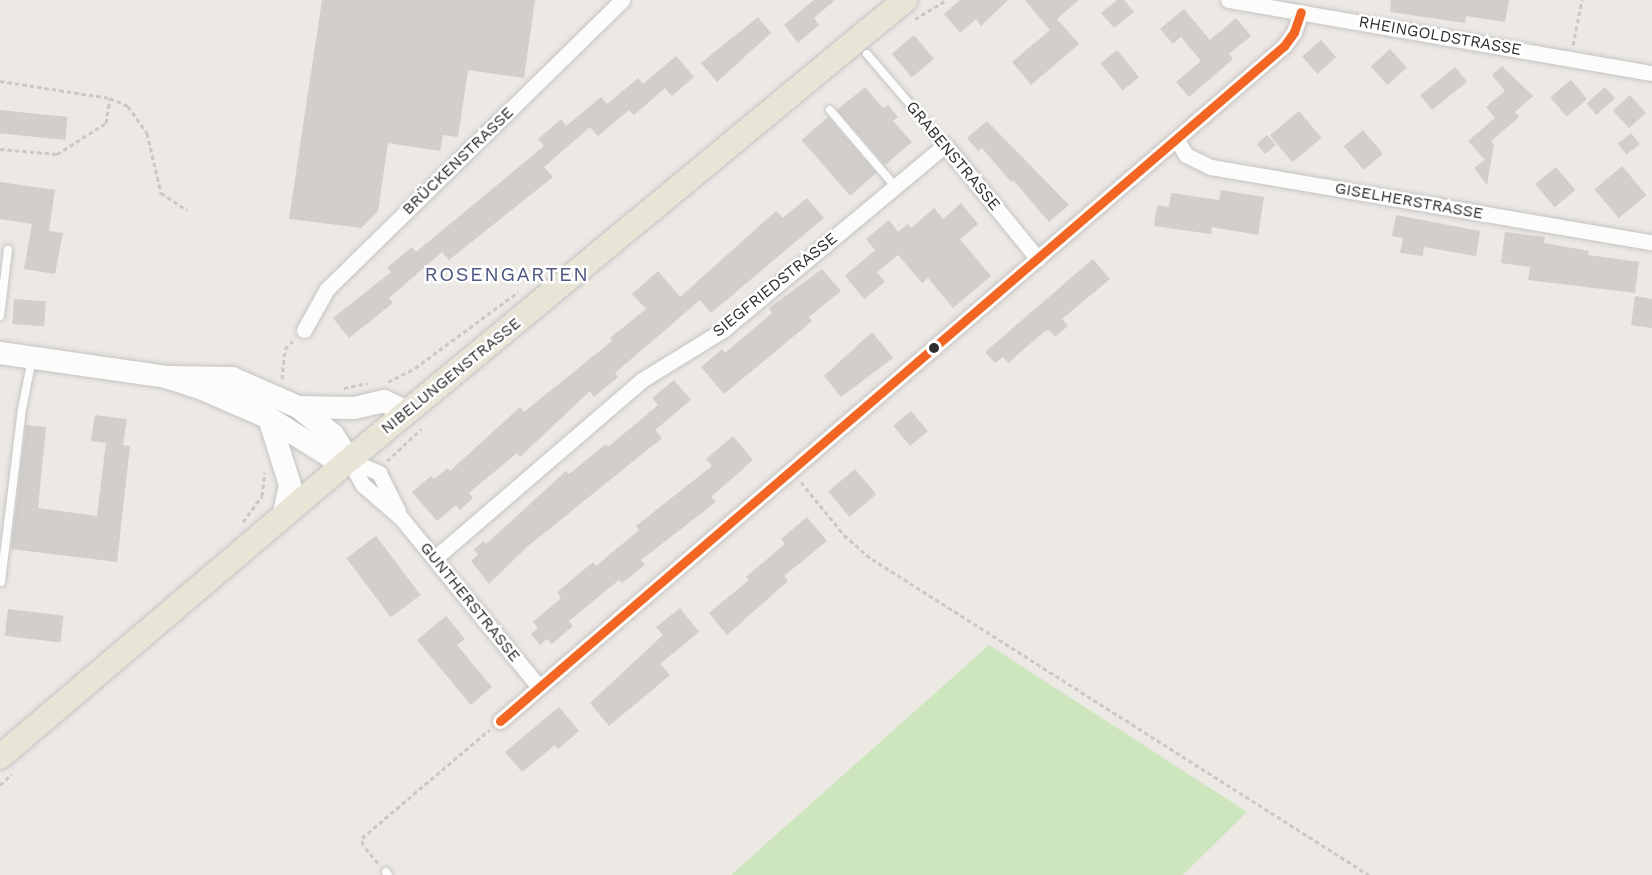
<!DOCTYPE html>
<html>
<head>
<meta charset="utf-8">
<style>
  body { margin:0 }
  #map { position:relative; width:1652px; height:875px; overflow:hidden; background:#ece8e4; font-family:"Work Sans",sans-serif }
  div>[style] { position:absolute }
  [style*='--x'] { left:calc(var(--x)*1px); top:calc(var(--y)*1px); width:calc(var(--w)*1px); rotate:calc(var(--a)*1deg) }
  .green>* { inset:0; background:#cee6be }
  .building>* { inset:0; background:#d1cecb; transform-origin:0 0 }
  .path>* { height:3px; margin-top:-1.5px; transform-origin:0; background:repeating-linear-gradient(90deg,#c9c9c8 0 4.5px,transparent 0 7.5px) }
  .roads { filter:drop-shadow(0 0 2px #c5c4c5) drop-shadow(0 0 2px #c5c4c5) }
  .lane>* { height:8px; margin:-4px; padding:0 4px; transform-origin:4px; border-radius:4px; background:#fcfcfb }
  .street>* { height:15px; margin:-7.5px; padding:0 7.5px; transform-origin:7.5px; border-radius:7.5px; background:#fcfcfb }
  .secondary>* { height:22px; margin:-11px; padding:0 11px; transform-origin:11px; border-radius:11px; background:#fcfcfb }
  .primary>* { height:24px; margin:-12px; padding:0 12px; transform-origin:12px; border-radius:12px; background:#e8e4d6 }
  .bus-1>* { height:9px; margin:-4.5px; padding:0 4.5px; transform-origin:4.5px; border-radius:4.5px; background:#f26522 }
  .dots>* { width:16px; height:16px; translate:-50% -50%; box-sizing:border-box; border:3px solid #fff; border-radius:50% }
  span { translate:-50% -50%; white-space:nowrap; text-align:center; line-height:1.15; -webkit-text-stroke:5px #fff; paint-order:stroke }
  .street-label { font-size:16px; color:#2e2e2e }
  .quarter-label { font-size:20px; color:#4d5680; letter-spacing:1.5px }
</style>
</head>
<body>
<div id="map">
  <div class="green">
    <i style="clip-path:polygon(989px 645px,1247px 812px,1183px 875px,731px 875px)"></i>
  </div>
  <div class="building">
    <i style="clip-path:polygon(322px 0,535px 0,524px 78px,468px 70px,458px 137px,443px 135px,440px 151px,388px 143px,378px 211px,361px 228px,289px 219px)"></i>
    <i style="clip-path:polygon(814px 0,835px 0,814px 18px,819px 25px,798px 43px,784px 25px)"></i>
    <i style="clip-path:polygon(960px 0,1008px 0,981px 26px,976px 19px,960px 33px,944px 14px)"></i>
    <i style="clip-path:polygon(1025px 0,1079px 0,1057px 19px,1079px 44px,1031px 85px,1012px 62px,1050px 30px)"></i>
    <i style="clip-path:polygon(1117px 0,1124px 0,1134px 12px,1114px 28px,1101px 13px)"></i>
    <i style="clip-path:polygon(1391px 0,1509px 0,1505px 22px,1466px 16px,1465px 23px,1390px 12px)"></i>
    <i style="clip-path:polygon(1184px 9px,1210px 40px,1236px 18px,1251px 36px,1229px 54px,1233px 59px,1189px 97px,1176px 82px,1201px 61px,1181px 37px,1173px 44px,1160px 29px)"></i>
    <i style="clip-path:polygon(758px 17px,771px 33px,717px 82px,701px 63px)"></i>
    <i style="left:914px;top:35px;width:31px;height:29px;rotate:50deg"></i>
    <i style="left:1321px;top:40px;width:23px;height:25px;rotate:49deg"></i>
    <i style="left:1390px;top:49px;width:25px;height:26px;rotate:48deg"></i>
    <i style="left:1117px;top:50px;width:35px;height:21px;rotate:51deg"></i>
    <i style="clip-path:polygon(676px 56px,694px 77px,672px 96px,665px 88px,634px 115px,629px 110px,598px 136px,590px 127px,544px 167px,553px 177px,449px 260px,442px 252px,389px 298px,393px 303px,349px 338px,333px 318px,391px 272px,387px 268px,412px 247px,416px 252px,544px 146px,538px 139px,561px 119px,566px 126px,601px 97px,607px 104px,638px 78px,643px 84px)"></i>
    <i style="clip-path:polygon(1502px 66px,1533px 96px,1515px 112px,1519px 117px,1491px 141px,1494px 145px,1487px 185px,1474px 168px,1485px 160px,1468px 141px,1495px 118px,1486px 107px,1505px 91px,1492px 75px)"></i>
    <i style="left:1455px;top:67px;width:19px;height:45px;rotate:51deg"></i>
    <i style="left:1571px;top:80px;width:25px;height:27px;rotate:50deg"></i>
    <i style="clip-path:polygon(865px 87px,883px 108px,888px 105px,898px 117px,893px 121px,912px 142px,885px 165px,837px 110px)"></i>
    <i style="left:1605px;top:87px;width:15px;height:25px;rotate:48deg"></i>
    <i style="left:1630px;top:95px;width:24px;height:23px;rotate:48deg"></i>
    <i style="left:0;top:110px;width:68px;height:23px;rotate:6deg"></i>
    <i style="left:1299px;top:111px;width:35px;height:38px;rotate:50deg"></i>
    <i style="left:828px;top:117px;width:74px;height:35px;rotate:49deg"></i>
    <i style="clip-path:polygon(987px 121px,1069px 205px,1049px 222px,1013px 180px,1011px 182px,982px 148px,978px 151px,967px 138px)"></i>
    <i style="left:1363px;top:130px;width:31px;height:25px;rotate:50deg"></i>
    <i style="left:1631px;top:133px;width:14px;height:17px;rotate:51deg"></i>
    <i style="left:1267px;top:135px;width:13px;height:14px;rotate:48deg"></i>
    <i style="left:1622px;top:166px;width:38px;height:36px;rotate:50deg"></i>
    <i style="left:1556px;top:167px;width:30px;height:27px;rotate:50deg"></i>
    <i style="clip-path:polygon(0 182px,55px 190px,49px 231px,63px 233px,55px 274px,24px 269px,32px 224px,0 219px)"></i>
    <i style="clip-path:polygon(1221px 190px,1264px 197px,1258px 235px,1212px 227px,1211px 234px,1154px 226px,1157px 205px,1169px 207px,1171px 193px,1219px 200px)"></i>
    <i style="clip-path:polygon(807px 198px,824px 218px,711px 313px,700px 300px,615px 373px,618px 377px,594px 397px,590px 391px,520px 457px,517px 453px,469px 493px,473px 498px,460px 510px,456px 505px,437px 521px,412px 492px,431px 476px,434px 479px,448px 468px,450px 471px,520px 407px,524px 412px,612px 341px,610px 338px,646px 309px,632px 294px,658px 271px,680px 297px,776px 211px,783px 218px)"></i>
    <i style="clip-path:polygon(961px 203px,978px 224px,960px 239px,991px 276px,953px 308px,928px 278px,922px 283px,898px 255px,877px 272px,885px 282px,864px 299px,845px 276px,875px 250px,866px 239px,889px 220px,898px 232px,908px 224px,911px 228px,934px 208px,943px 219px)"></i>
    <i style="clip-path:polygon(1396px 215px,1480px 231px,1476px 256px,1424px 247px,1423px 256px,1400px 253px,1403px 238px,1392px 236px)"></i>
    <i style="clip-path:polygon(1505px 232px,1545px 237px,1544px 243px,1589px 251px,1588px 255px,1639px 262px,1635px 293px,1528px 280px,1530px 267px,1501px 263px)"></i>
    <i style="clip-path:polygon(1093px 259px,1110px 279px,1062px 319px,1068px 326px,1055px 337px,1049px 330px,1045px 331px,1008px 363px,1003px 357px,995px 363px,985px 352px)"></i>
    <i style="clip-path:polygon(822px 269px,841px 291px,809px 317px,812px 321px,724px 394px,701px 367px,722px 349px,725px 353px,772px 313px,769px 308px)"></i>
    <i style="clip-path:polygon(1635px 296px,1652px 299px,1652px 328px,1631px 325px)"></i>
    <i style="left:14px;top:299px;width:32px;height:25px;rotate:4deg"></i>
    <i style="clip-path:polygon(872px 332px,893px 358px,841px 397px,824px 376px)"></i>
    <i style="clip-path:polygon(674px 380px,691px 400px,655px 430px,662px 438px,527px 547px,489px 584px,471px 561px,478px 555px,474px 549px,484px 541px,486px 544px,566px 471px,569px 474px,606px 444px,608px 447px,658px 405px,652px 398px)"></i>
    <i style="left:911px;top:411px;width:26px;height:23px;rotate:50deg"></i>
    <i style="clip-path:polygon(95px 415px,127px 419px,123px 445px,130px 446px,117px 562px,11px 549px,26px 425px,46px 427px,38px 508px,97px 516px,106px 443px,91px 441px)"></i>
    <i style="clip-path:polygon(733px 436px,753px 460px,711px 497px,716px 502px,641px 560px,645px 565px,622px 583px,619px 580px,569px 621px,573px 626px,552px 644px,547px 639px,540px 645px,531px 634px,538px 628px,533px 622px,561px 598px,557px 592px,593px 562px,596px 566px,639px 530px,636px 526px,712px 466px,706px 459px)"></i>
    <i style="left:855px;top:469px;width:33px;height:35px;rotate:50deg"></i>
    <i style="clip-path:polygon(807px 517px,827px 541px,784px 576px,788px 581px,727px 635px,709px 613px,749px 580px,746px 577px,785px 544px,781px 539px)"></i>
    <i style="left:376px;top:536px;width:74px;height:37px;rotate:53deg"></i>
    <i style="clip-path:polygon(680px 608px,699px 632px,660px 664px,670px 675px,609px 726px,590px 703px,663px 635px,656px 627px)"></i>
    <i style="left:8px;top:609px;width:56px;height:27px;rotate:7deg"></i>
    <i style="clip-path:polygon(446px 616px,465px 639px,457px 645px,492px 687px,471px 705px,417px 640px)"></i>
    <i style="clip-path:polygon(559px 707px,579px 731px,558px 749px,555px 745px,522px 772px,505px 752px)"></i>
  </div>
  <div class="path">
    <i style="--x:915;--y:19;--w:37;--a:-31"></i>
    <i style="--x:1573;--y:45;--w:46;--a:-78.7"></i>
    <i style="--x:0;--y:81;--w:111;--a:8.8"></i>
    <i style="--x:110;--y:98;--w:20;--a:24"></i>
    <i style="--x:128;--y:106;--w:33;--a:55"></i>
    <i style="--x:147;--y:133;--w:62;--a:76.9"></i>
    <i style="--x:161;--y:193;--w:31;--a:33"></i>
    <i style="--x:0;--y:149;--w:57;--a:5"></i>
    <i style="--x:57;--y:154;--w:58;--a:-32.3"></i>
    <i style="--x:106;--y:123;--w:25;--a:-81"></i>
    <i style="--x:282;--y:379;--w:30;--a:-84"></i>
    <i style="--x:285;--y:349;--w:11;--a:-45"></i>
    <i style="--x:388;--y:382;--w:30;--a:-27"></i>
    <i style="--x:415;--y:368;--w:128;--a:-36.4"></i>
    <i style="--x:344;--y:388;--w:24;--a:-12"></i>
    <i style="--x:387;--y:461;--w:47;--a:-43.3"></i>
    <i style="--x:801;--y:482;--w:68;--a:50.9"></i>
    <i style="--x:844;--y:535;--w:37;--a:41"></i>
    <i style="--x:872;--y:559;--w:589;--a:32.45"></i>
    <i style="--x:243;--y:522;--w:32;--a:-54"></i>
    <i style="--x:262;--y:496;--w:24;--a:-83"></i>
    <i style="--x:0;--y:785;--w:16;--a:-43"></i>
    <i style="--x:378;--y:863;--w:23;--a:-130"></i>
    <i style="--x:363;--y:845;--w:7;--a:-98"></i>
    <i style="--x:362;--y:838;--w:167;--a:-40.4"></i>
  </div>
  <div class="roads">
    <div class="lane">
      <i style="--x:867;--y:54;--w:120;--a:49.4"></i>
      <i style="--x:830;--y:110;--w:100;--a:49.5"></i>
      <i style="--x:0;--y:316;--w:67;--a:-83.2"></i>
      <i style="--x:1;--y:582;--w:174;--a:-83.1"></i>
      <i style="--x:22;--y:409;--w:51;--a:-78.7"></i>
      <i style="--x:386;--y:872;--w:4;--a:56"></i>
    </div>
    <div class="street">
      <i style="--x:1228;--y:0;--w:430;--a:9.8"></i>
      <i style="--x:1177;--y:140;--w:17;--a:59"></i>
      <i style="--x:1186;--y:155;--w:28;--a:26"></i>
      <i style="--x:1211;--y:167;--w:447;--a:9.7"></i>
      <i style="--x:304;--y:330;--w:47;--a:-60.7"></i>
      <i style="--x:327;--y:289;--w:413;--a:-44.4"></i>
      <i style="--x:349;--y:460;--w:29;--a:61"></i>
      <i style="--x:363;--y:485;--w:52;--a:41.1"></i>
      <i style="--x:402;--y:519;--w:215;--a:50.8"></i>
      <i style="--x:349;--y:460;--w:33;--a:23"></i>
      <i style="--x:379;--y:473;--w:42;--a:63.4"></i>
      <i style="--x:435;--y:558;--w:273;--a:-40.7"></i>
      <i style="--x:642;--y:380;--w:95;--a:-31.7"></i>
      <i style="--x:723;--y:330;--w:289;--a:-39.8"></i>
      <i style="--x:945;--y:145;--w:147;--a:50.8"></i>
      <i style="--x:500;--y:721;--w:1035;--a:-40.73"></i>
      <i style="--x:1284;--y:46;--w:17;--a:-54"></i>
      <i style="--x:1294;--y:32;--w:21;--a:-71"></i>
    </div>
    <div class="secondary">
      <i style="--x:0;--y:353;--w:168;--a:8.2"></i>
      <i style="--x:166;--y:377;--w:66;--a:0.9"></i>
      <i style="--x:232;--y:378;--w:72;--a:23.7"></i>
      <i style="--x:298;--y:407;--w:45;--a:38.7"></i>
      <i style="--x:333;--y:435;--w:30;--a:57"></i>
      <i style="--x:349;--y:460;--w:18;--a:-171"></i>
      <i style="--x:331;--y:457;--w:73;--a:-147.8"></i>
      <i style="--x:269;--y:418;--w:72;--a:-156.3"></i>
      <i style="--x:203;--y:389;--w:39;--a:-162"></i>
      <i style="--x:298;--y:407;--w:56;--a:1"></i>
      <i style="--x:354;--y:408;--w:31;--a:-13"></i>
      <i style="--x:384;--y:401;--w:25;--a:26"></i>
      <i style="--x:269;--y:418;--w:70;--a:72.6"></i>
      <i style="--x:290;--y:485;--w:33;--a:102"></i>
    </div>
    <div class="primary">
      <i style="--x:0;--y:757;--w:458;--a:-40.4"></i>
      <i style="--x:349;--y:460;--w:722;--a:-39.6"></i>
    </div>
  </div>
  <div class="bus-1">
    <i style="--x:500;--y:721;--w:1035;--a:-40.73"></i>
    <i style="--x:1284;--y:46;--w:17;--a:-54"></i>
    <i style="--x:1294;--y:32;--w:21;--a:-71"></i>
  </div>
  <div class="dots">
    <i style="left:934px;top:348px;background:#2e2e2e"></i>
  </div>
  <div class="street-label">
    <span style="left:1440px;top:36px;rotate:10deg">RHEINGOLDSTRASSE</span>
    <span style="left:953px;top:156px;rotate:50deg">GRABENSTRASSE</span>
    <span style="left:458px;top:161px;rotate:-44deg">BRÜCKENSTRASSE</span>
    <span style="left:1409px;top:201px;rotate:10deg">GISELHERSTRASSE</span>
    <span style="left:775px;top:285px;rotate:-39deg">SIEGFRIEDSTRASSE</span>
    <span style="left:451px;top:376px;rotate:-39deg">NIBELUNGENSTRASSE</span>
    <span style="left:470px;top:602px;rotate:51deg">GUNTHERSTRASSE</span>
  </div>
  <div class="quarter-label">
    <span style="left:507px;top:274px">ROSENGARTEN</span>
  </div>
</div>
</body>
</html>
